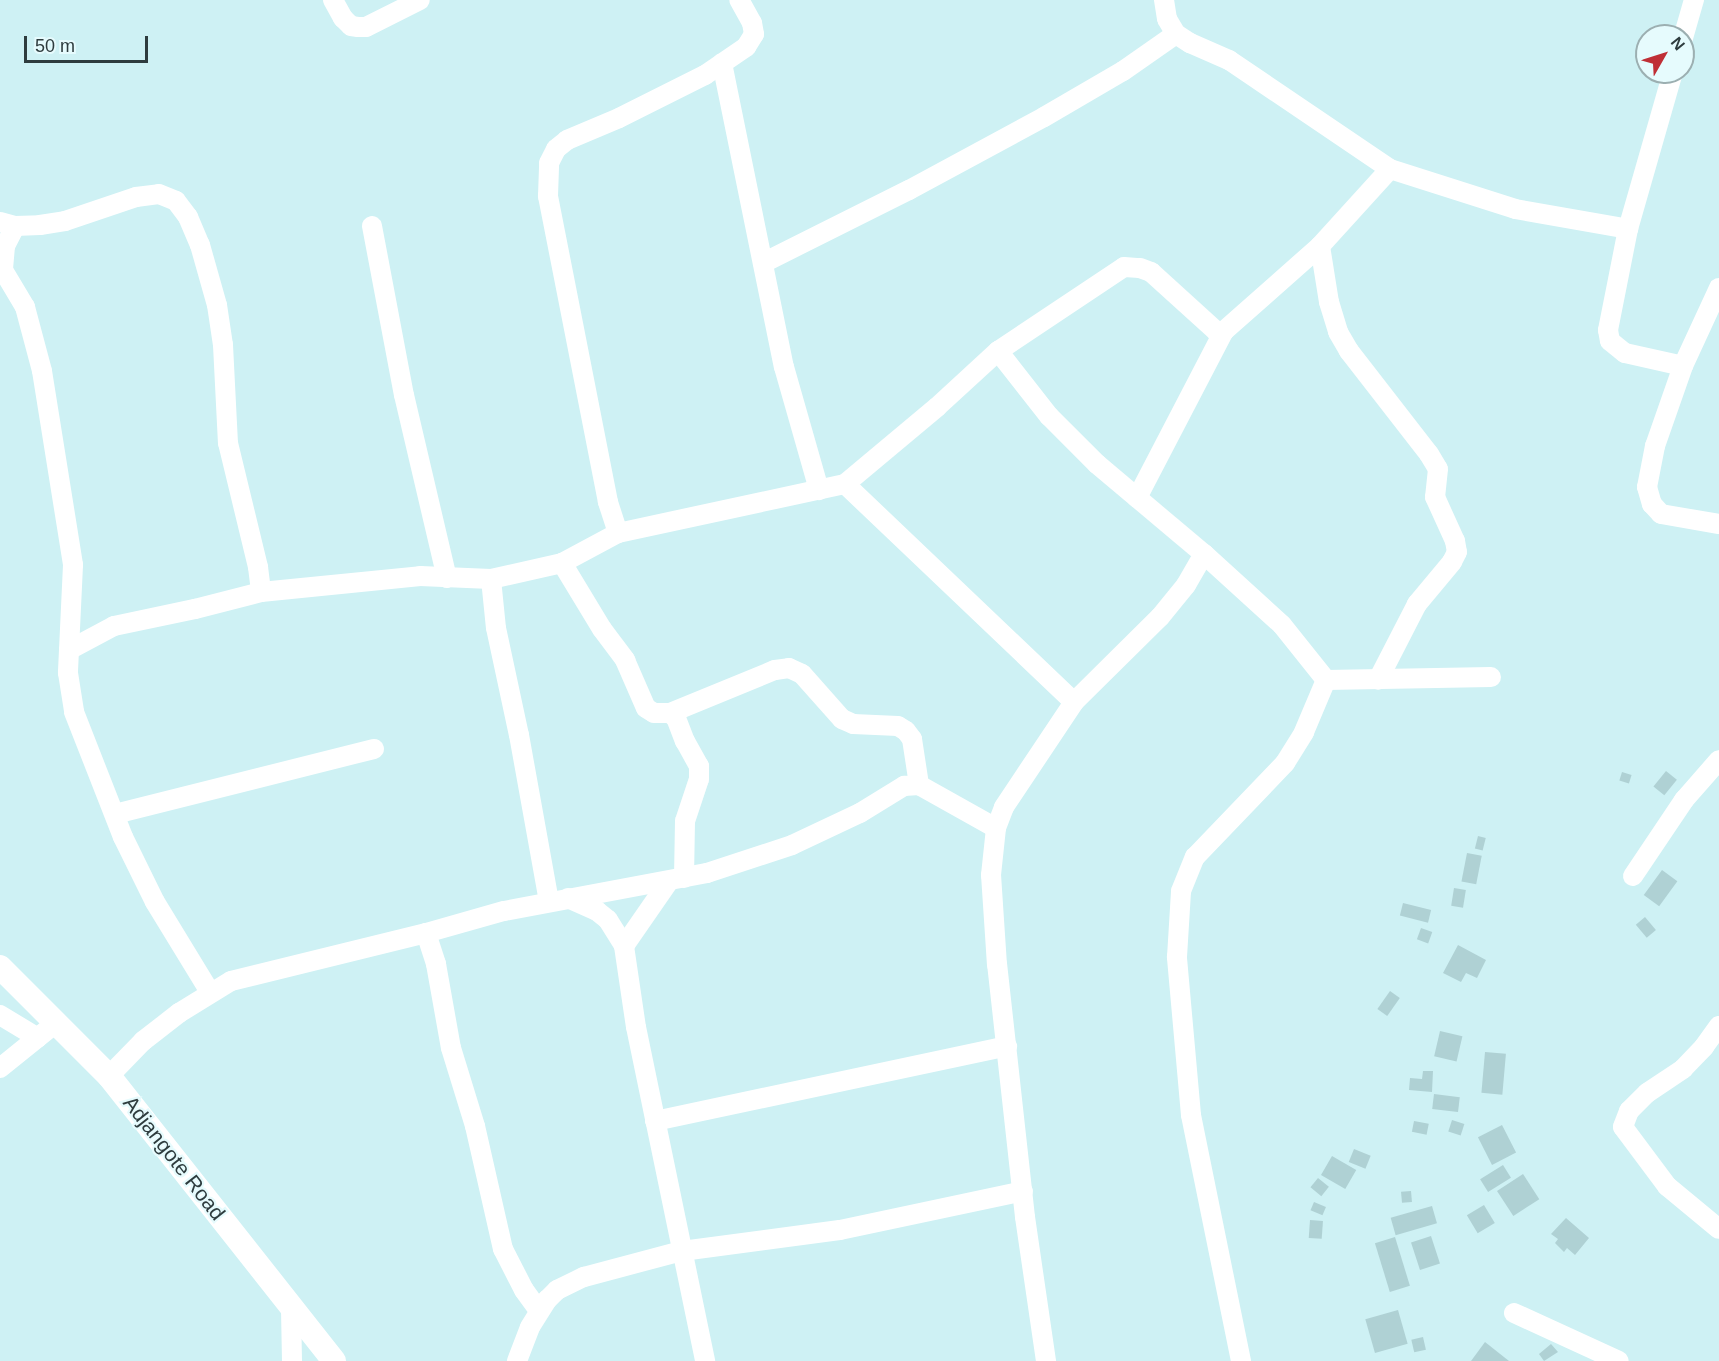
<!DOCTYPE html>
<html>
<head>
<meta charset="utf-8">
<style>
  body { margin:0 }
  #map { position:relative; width:1719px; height:1361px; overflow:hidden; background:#cef1f4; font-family:Arial,sans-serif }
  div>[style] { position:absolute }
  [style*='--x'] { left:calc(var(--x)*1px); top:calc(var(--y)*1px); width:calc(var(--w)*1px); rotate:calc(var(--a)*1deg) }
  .building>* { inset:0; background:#afd1d4; transform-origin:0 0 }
  .minor>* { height:20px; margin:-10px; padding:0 10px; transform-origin:10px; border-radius:10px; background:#fff }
  .tertiary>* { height:24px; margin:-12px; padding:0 12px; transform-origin:12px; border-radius:12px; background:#fff }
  span { translate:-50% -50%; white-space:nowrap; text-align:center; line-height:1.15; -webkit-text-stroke:4.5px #e6fbfd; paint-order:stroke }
  .street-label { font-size:21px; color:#2e3c3e }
  .north { position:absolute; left:1635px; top:24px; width:60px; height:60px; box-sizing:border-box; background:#e6fbfd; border:2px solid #9cafb1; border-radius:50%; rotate:51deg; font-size:16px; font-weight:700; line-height:24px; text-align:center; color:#2e3c3e }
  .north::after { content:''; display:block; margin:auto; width:21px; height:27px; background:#bf2f36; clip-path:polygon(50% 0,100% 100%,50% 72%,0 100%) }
  .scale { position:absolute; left:24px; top:36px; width:124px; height:27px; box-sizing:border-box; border:3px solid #2e3c3e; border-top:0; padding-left:8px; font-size:18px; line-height:21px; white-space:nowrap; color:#2e3c3e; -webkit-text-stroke:4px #e6fbfd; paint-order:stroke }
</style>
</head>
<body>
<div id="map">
  <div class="building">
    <i style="left:1666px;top:771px;width:14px;height:20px;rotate:39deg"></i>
    <i style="left:1622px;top:772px;width:10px;height:9px;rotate:17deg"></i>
    <i style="left:1478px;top:836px;width:8px;height:13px;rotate:14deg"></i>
    <i style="left:1467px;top:853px;width:15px;height:29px;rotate:11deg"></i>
    <i style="left:1662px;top:870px;width:19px;height:31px;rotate:36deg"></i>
    <i style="left:1454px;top:888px;width:12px;height:18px;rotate:9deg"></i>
    <i style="left:1403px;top:903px;width:29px;height:13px;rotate:14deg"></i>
    <i style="left:1645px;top:917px;width:17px;height:12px;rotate:50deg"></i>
    <i style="left:1421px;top:928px;width:12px;height:12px;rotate:20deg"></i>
    <i style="clip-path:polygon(1458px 945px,1486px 960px,1477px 978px,1466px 973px,1461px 982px,1443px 973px)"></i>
    <i style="left:1390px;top:991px;width:12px;height:22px;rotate:35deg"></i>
    <i style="left:1440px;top:1031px;width:23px;height:26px;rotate:13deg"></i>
    <i style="left:1485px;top:1052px;width:21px;height:41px;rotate:5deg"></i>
    <i style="clip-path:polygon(1423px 1071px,1433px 1071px,1432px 1092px,1409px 1090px,1410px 1078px,1422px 1079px)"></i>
    <i style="left:1434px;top:1094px;width:26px;height:15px;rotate:7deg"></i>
    <i style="left:1452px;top:1120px;width:13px;height:12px;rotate:18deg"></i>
    <i style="left:1414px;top:1121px;width:15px;height:11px;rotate:11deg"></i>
    <i style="left:1502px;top:1125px;width:31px;height:27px;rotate:63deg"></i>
    <i style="left:1354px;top:1149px;width:18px;height:14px;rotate:22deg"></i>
    <i style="left:1332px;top:1156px;width:28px;height:22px;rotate:30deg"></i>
    <i style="left:1503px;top:1165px;width:15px;height:27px;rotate:58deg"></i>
    <i style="left:1523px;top:1174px;width:30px;height:31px;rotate:57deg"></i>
    <i style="left:1318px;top:1178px;width:14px;height:12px;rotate:39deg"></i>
    <i style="left:1411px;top:1191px;width:11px;height:10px;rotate:85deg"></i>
    <i style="left:1314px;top:1202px;width:13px;height:9px;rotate:23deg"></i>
    <i style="left:1484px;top:1205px;width:21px;height:20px;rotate:59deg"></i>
    <i style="left:1432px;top:1206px;width:18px;height:43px;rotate:74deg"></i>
    <i style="clip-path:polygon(1566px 1218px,1589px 1238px,1575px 1255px,1567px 1248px,1564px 1252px,1555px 1243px,1558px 1239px,1551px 1234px)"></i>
    <i style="left:1310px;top:1220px;width:13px;height:18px;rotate:4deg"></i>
    <i style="left:1431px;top:1236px;width:29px;height:21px;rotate:72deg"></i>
    <i style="left:1395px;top:1237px;width:51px;height:21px;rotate:73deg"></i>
    <i style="left:1398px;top:1310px;width:35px;height:34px;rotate:74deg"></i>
    <i style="left:1423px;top:1337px;width:13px;height:12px;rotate:77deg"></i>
    <i style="clip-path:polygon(1485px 1342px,1509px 1361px,1471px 1361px)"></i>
    <i style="clip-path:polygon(1551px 1344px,1558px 1352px,1544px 1361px,1539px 1354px)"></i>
  </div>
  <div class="minor">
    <i style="--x:333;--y:0;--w:21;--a:61"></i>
    <i style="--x:343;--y:18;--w:11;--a:45"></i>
    <i style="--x:351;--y:26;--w:7;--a:8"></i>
    <i style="--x:358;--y:27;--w:8;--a:0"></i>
    <i style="--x:366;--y:27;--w:60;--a:-26.6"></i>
    <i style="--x:1164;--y:0;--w:19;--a:81"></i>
    <i style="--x:1167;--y:19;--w:17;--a:59"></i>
    <i style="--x:1176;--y:34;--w:17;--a:33"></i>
    <i style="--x:1190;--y:43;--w:43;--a:23.6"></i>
    <i style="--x:1229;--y:60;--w:194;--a:34.1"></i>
    <i style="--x:1390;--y:169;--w:131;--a:17.7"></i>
    <i style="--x:1515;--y:209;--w:115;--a:10"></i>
    <i style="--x:1683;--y:38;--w:40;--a:-74"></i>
    <i style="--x:722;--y:63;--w:310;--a:78.5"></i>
    <i style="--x:784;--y:367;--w:128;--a:74.1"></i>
    <i style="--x:1673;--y:72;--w:163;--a:106"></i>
    <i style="--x:1628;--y:229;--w:103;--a:101.2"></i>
    <i style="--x:1608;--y:330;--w:11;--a:80"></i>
    <i style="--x:1610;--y:341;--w:19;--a:39"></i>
    <i style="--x:1625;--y:353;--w:59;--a:12.6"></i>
    <i style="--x:0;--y:222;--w:16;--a:15"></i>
    <i style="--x:15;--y:226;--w:25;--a:-2"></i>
    <i style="--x:40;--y:225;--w:25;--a:-9"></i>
    <i style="--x:65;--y:221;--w:75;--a:-18.7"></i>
    <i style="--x:136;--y:197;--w:23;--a:-7"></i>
    <i style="--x:159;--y:194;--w:18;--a:22"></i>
    <i style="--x:176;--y:201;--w:20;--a:53"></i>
    <i style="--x:188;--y:217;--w:30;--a:67"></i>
    <i style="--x:200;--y:245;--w:62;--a:74.2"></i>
    <i style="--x:217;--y:305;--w:40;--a:81.5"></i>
    <i style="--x:223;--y:345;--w:98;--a:87.1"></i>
    <i style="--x:228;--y:443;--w:128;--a:76.4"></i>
    <i style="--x:258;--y:567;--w:25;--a:83"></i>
    <i style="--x:372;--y:226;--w:172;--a:79.3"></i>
    <i style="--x:404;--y:395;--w:188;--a:76.8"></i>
    <i style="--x:1320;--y:246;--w:57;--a:80.9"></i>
    <i style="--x:1329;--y:302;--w:31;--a:73"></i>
    <i style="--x:1338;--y:332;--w:22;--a:60"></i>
    <i style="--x:1349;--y:351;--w:130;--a:52.2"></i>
    <i style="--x:1429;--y:454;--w:17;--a:59"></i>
    <i style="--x:1438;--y:469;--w:28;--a:96"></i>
    <i style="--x:1435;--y:497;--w:48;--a:65.6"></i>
    <i style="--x:1455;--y:541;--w:11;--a:80"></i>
    <i style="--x:1457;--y:552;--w:11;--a:117"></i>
    <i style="--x:1452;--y:562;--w:55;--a:129.8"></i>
    <i style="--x:1417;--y:604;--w:85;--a:117.2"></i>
    <i style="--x:763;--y:263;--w:163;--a:-26.6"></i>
    <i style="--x:909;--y:190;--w:153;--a:-28.4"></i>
    <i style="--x:1044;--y:117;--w:91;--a:-30.2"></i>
    <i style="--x:1123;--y:71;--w:65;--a:-34.9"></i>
    <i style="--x:0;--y:265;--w:49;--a:59.2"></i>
    <i style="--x:25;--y:307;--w:66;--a:75.1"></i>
    <i style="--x:42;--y:371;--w:196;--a:80.9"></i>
    <i style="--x:73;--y:565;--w:108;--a:92.7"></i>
    <i style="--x:68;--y:673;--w:39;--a:81"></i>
    <i style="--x:74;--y:712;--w:134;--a:68.6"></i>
    <i style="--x:123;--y:837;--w:72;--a:63.8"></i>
    <i style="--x:155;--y:902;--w:105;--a:58.6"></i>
    <i style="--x:3;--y:269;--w:23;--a:-85"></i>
    <i style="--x:5;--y:246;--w:22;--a:-63"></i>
    <i style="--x:1719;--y:288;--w:86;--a:114.8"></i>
    <i style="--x:1683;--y:366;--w:85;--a:109.3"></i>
    <i style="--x:1655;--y:446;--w:42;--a:101"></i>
    <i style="--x:1647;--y:487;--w:18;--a:74"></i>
    <i style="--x:1652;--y:504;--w:13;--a:48"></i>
    <i style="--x:1661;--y:514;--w:59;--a:9.8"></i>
    <i style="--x:998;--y:351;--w:83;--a:51.9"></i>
    <i style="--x:1049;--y:416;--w:68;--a:45"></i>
    <i style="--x:1097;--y:464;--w:140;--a:40.1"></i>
    <i style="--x:1204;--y:554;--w:105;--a:42.3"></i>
    <i style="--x:1282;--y:625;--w:70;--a:51.3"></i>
    <i style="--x:1326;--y:680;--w:165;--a:-1"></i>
    <i style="--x:845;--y:484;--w:316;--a:43.6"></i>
    <i style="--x:1137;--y:498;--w:188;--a:-62.5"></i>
    <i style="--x:618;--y:533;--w:232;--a:-12.2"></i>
    <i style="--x:845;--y:484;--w:120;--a:-39.9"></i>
    <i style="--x:937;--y:407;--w:83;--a:-42.6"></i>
    <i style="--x:998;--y:351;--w:151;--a:-33.7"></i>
    <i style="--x:1124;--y:267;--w:16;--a:4"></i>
    <i style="--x:1140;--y:268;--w:12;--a:20"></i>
    <i style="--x:1151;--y:272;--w:88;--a:42.2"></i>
    <i style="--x:1216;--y:331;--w:8;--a:0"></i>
    <i style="--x:1224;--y:331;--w:128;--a:-41.5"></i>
    <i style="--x:1320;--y:246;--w:104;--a:-47.7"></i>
    <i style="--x:562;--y:563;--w:77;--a:58.8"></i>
    <i style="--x:602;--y:629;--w:39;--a:53"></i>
    <i style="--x:625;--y:660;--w:52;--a:66.4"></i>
    <i style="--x:646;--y:708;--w:9;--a:32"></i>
    <i style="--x:654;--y:713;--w:16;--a:0"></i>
    <i style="--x:670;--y:713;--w:8;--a:40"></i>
    <i style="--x:676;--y:718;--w:25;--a:69"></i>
    <i style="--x:685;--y:741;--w:29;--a:61"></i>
    <i style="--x:699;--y:766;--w:13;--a:90"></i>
    <i style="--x:699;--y:779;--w:44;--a:108.4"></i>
    <i style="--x:685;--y:821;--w:57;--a:91"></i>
    <i style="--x:491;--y:579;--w:49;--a:84.2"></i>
    <i style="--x:496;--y:628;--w:109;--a:77.9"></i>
    <i style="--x:519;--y:735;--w:169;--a:79.8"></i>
    <i style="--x:69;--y:650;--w:51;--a:-28.1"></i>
    <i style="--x:114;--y:626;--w:83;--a:-11.9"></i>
    <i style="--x:195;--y:609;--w:68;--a:-14.4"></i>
    <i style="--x:261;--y:592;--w:160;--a:-5.7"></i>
    <i style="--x:420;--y:576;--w:71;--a:2.4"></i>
    <i style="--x:491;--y:579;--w:73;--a:-12.7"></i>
    <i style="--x:562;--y:563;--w:64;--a:-28.2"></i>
    <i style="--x:618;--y:533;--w:33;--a:-108"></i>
    <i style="--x:608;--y:502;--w:312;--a:-101.1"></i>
    <i style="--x:548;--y:196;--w:33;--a:-88"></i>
    <i style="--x:549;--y:163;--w:16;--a:-63"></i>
    <i style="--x:556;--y:149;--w:14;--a:-39"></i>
    <i style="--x:567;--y:140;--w:56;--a:-22.9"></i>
    <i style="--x:619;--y:118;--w:96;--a:-26.6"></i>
    <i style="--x:705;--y:75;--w:50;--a:-34.3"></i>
    <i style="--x:746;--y:47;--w:15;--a:-58"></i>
    <i style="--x:754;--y:34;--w:11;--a:-100"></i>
    <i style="--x:752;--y:23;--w:26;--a:-119"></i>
    <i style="--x:670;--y:713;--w:113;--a:-22.3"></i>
    <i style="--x:775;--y:670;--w:14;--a:-8"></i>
    <i style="--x:789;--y:668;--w:14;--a:25"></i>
    <i style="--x:802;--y:674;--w:60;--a:48.4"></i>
    <i style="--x:842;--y:719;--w:12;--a:24"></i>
    <i style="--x:853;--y:724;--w:45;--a:2.5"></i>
    <i style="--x:898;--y:726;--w:9;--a:32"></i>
    <i style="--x:906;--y:731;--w:10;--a:53"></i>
    <i style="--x:912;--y:739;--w:47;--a:81.3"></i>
    <i style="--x:115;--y:814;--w:267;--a:-14.1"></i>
    <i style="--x:1633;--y:876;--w:92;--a:-56.1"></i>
    <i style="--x:1684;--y:800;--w:53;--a:-48.8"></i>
    <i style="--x:568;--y:898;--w:32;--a:24"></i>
    <i style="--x:597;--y:911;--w:14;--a:39"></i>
    <i style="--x:608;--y:920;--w:31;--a:58"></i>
    <i style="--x:624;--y:946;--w:82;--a:81.6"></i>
    <i style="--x:636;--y:1027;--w:341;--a:78.3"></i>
    <i style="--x:426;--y:933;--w:33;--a:72"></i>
    <i style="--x:436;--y:964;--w:85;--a:79.9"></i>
    <i style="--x:451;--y:1048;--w:82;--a:72.9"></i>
    <i style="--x:475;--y:1126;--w:126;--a:77.2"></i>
    <i style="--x:503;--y:1249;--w:46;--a:62.9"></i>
    <i style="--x:524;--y:1290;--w:26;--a:54"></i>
    <i style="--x:624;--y:946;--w:79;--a:-55.3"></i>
    <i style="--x:0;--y:1015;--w:44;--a:31.2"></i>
    <i style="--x:1719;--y:1026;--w:26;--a:126"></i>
    <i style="--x:1704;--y:1047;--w:30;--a:134"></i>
    <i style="--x:1683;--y:1069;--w:43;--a:146.3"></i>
    <i style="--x:1647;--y:1093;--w:25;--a:135"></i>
    <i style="--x:1629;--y:1111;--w:17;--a:111"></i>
    <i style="--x:1623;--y:1127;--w:74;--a:53.3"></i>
    <i style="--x:1667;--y:1186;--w:67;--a:39.6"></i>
    <i style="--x:0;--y:1068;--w:73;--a:-38.9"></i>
    <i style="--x:109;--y:1076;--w:49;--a:-45.8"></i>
    <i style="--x:143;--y:1041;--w:46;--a:-37.9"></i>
    <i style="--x:179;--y:1013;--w:61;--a:-31.6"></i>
    <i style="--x:231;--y:981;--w:201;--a:-13.8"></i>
    <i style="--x:426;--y:933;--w:81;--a:-15.8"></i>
    <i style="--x:504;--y:911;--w:207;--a:-10.6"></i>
    <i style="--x:707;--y:873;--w:89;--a:-18.2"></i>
    <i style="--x:792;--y:845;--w:75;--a:-25.2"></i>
    <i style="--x:860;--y:813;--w:52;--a:-31.5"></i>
    <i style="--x:904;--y:786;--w:15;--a:-4"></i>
    <i style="--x:919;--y:785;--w:88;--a:29.2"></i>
    <i style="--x:655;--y:1121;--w:360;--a:-12"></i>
    <i style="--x:291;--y:1309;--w:52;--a:88.9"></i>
    <i style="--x:1514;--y:1313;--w:115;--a:24.6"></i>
    <i style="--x:517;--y:1361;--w:36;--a:-69"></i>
    <i style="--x:530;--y:1327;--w:32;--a:-58"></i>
    <i style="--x:547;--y:1300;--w:14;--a:-45"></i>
    <i style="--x:557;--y:1290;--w:30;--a:-26"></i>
    <i style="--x:584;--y:1277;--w:101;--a:-14.9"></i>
    <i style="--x:682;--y:1251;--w:159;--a:-7.6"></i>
    <i style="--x:840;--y:1230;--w:187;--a:-12"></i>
    <i style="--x:1046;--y:1361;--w:146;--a:-98.3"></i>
    <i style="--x:1025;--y:1217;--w:254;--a:-96.3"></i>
    <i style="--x:997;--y:965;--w:90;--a:-93.8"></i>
    <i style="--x:991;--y:875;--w:47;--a:-83.9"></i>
    <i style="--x:996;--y:828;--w:22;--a:-69"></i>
    <i style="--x:1004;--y:807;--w:126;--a:-56.3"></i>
    <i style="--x:1074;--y:702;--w:121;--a:-44.7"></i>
    <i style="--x:1160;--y:617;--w:41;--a:-50.9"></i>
    <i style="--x:1186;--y:585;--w:36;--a:-60"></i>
    <i style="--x:1241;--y:1361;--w:251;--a:-101.5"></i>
    <i style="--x:1191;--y:1115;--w:159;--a:-95.1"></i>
    <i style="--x:1177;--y:957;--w:66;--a:-86.5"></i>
    <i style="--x:1181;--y:891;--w:37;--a:-68"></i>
    <i style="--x:1195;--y:857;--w:130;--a:-46.2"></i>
    <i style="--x:1285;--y:763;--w:36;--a:-58"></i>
    <i style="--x:1304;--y:732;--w:56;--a:-67.1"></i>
  </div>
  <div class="tertiary">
    <i style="--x:0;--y:967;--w:154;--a:45"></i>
    <i style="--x:109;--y:1076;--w:363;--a:51.7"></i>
  </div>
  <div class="street-label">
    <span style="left:174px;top:1158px;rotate:52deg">Adjangote Road</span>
  </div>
  <div class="north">N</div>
  <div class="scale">50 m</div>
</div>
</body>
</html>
